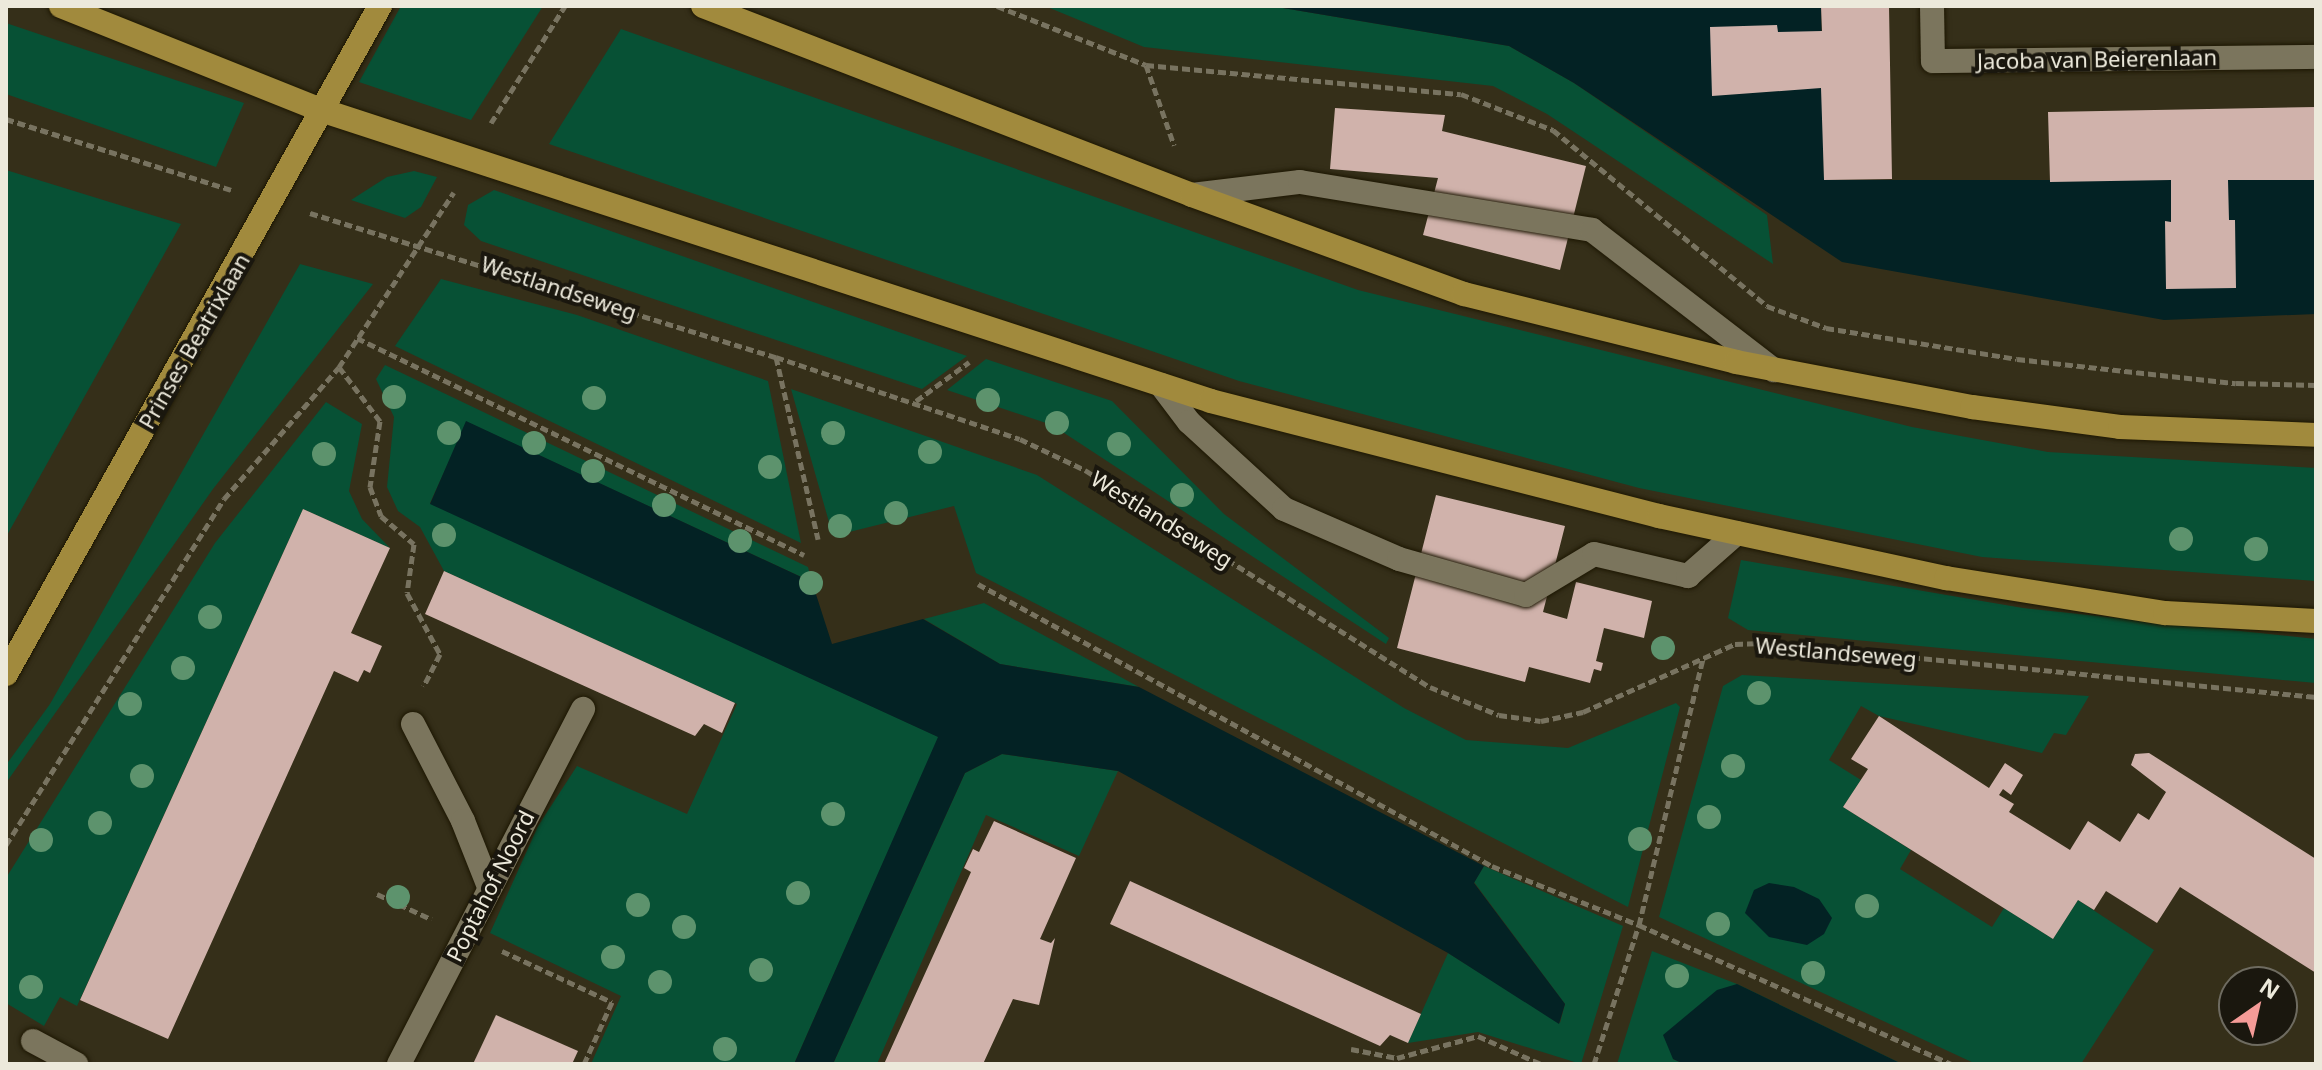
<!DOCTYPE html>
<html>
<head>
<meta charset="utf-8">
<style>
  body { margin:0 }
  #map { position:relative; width:2322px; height:1070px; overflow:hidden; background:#352f19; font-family:"Noto Sans",sans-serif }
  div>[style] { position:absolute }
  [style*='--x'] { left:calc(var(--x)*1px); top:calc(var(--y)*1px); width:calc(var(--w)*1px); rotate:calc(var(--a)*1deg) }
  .green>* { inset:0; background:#075135 }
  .water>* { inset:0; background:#032224 }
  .building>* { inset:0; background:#d0b2ab }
  .path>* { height:5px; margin-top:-2.5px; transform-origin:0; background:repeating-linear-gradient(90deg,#787360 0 8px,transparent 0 12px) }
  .roads { filter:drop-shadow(0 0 2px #1d1703) drop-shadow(0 0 2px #1d1703) }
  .minor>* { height:24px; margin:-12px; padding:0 12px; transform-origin:12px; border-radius:12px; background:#7b755d }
  .major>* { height:24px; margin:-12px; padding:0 12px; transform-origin:12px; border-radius:12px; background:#a18a3d }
  .trees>* { width:24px; height:24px; margin:-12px; border-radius:50%; background:#5d936d }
  span { translate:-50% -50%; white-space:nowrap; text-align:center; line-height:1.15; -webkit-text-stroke:8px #1a170e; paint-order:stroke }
  .street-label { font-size:22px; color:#ece9db }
  .frame { position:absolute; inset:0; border:8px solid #ece9db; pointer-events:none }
  .north { position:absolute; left:2218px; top:966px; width:80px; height:80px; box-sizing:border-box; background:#1a170e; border:2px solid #6e6b60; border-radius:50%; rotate:34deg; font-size:22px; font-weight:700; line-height:32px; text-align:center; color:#ece9db }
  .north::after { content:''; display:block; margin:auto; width:28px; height:36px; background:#f59b97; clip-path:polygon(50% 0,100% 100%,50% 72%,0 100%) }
</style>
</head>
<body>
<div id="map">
  <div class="green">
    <i style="clip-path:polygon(401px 6px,543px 6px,471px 120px,359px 82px)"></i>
    <i style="clip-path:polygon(1045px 6px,1271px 6px,1509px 46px,1574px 83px,1767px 215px,1773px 264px,1547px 114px,1493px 86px,1144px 47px)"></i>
    <i style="clip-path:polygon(6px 23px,244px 103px,216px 167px,6px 94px)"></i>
    <i style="clip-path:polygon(621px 29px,1358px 290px,1912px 427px,2048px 452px,2316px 468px,2316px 581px,1982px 557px,1639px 488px,1239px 381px,549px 144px)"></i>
    <i style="clip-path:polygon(6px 170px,181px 224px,6px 537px)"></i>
    <i style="clip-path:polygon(414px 171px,437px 177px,421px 207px,405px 218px,351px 200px,387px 177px)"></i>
    <i style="clip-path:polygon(494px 190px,967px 356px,922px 389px,481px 241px,464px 225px,468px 205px)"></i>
    <i style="clip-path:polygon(300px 264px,373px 284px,213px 489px,6px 783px,6px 765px,50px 704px)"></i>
    <i style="clip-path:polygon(441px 279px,577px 315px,768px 381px,801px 543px,395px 346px)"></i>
    <i style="clip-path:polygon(986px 359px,1112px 401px,1224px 514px,1389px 638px,1386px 644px,1052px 425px,947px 390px)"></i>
    <i style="clip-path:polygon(385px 365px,808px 567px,812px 582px,467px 422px,430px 503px,939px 737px,794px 1064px,591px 1064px,621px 996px,490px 933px,538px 826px,577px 766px,687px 814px,737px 704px,444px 571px,420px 527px,398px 511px,387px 487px,394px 417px,376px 379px)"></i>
    <i style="clip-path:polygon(791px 389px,1037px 475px,1404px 708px,1466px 740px,1568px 748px,1676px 703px,1680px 707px,1628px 907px,976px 573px,954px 506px,833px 536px)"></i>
    <i style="clip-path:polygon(326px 402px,362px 424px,349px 491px,362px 519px,390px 548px,303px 509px,77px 1006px,60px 997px,44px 1026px,6px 1003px,6px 878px,215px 543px)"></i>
    <i style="clip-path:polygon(1741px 560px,2023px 608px,2316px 639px,2316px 683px,1748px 630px,1728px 618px)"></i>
    <i style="clip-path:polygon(984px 603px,1139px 687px,1000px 664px,924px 619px)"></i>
    <i style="clip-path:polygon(1742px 675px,2089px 696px,2066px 735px,2054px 733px,2042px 753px,1879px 716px,1861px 706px,1829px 760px,1861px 780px,1843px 807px,1911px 850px,1900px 869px,1992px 927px,2004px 908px,2053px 939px,2078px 900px,2154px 950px,2081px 1064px,1976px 1064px,1659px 917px,1723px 686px)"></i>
    <i style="clip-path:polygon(1002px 754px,1118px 771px,1079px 856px,986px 815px,877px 1064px,833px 1064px,965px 773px)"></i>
    <i style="clip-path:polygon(1484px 866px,1623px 926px,1581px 1064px,1478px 1032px,1408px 1043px,1448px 953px,1560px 1023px,1565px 1004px,1474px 882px)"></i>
    <i style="clip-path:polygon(1652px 951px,1737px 984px,1902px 1064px,1673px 1059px,1684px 1064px,1617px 1064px)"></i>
  </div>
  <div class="water">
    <i style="clip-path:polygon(1271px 6px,1821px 6px,1824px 180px,2316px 180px,2316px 314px,2164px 320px,1842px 262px,1574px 83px,1509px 46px)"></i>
    <i style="clip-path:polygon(466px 421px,812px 582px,832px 644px,923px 619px,1000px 664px,1139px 687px,1484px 866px,1474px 883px,1565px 1004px,1559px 1024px,1448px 953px,1118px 771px,1002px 754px,965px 773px,833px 1064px,794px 1064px,938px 737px,430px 504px)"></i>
    <i style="clip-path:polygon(1769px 883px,1794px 887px,1819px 899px,1832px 918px,1824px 934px,1807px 945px,1769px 937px,1745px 913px,1754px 890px)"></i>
    <i style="clip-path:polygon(1737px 984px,1902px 1064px,1684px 1064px,1673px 1059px,1663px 1035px,1717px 990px)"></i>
  </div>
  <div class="building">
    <i style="clip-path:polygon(1821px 6px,1889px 6px,1892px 179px,1824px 180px,1821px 88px,1712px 96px,1710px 27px,1777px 25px,1778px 32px,1822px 31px)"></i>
    <i style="clip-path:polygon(2316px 107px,2316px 180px,2228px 180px,2229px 220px,2235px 220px,2236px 288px,2166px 289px,2165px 221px,2171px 222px,2171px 180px,2050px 182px,2048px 112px)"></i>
    <i style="clip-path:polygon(1335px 108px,1445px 115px,1442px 131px,1586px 166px,1560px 270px,1423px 235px,1438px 178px,1330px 169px)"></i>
    <i style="clip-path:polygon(1436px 495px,1565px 526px,1543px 612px,1567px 619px,1576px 582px,1652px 601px,1644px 638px,1604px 628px,1596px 661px,1603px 663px,1601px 671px,1594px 669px,1590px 683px,1529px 667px,1525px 682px,1397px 648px)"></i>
    <i style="clip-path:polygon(303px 509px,390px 548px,351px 633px,382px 646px,370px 673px,364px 670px,358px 682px,334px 671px,168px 1039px,80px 1000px)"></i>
    <i style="clip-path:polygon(444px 571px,735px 703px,722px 733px,704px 724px,695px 736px,425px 614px)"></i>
    <i style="clip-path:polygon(1879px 716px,1989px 788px,2005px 763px,2023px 775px,2011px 795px,2003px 789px,1999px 795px,2014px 804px,2009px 812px,2070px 850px,2088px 821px,2120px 842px,2138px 813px,2149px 820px,2166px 792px,2131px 765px,2135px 754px,2149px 753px,2316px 859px,2316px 973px,2180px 887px,2157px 923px,2106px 891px,2094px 910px,2078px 900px,2053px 939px,1843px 807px,1868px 769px,1851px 759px)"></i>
    <i style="clip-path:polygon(994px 821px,1076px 858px,1040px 939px,1051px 943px,1055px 938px,1039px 1005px,1013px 999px,983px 1064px,884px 1064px,971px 872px,964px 868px,973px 849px,979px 852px)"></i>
    <i style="clip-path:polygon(1130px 881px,1421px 1014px,1408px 1043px,1390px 1035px,1380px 1046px,1110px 924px)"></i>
    <i style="clip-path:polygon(496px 1015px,578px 1051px,572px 1064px,473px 1064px)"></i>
  </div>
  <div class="path">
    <i style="--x:997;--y:6;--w:160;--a:21.6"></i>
    <i style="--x:1146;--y:65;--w:316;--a:5.3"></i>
    <i style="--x:1461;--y:94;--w:99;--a:21.4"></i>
    <i style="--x:1553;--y:130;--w:277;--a:39.4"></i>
    <i style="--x:1767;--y:306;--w:63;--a:20.4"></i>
    <i style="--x:1826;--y:328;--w:193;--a:9.2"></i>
    <i style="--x:2017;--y:359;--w:220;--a:6.3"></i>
    <i style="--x:2236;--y:383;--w:80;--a:1.4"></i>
    <i style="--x:1146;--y:65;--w:85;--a:70.7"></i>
    <i style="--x:6;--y:119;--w:236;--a:17.5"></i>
    <i style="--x:491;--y:123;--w:138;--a:-57.7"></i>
    <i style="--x:310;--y:213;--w:488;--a:17.2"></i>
    <i style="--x:776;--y:357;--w:257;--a:18.6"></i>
    <i style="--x:1020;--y:439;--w:72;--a:25.5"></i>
    <i style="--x:1085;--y:470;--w:408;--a:32.2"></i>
    <i style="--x:1430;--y:687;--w:74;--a:22.1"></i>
    <i style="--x:1499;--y:715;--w:42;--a:8.1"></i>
    <i style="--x:1541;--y:721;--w:43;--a:-12.1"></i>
    <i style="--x:1583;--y:712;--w:167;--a:-24.1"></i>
    <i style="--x:1735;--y:644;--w:34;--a:-2"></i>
    <i style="--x:1769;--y:643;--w:550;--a:5.64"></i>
    <i style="--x:357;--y:338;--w:497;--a:25.9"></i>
    <i style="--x:776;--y:357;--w:187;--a:77"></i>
    <i style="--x:339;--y:367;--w:68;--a:52.8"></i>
    <i style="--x:380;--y:421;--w:67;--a:98.6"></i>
    <i style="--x:370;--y:487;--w:31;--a:69"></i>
    <i style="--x:381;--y:516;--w:43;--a:40.3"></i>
    <i style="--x:414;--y:544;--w:49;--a:98.1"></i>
    <i style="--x:407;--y:593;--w:69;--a:61.6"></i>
    <i style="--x:440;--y:654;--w:36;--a:117"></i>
    <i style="--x:916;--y:401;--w:66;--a:-36.3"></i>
    <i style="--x:978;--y:584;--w:586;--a:28.75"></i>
    <i style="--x:1492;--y:866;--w:158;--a:21.9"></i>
    <i style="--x:1639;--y:925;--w:342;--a:24"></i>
    <i style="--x:6;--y:845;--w:409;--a:-57.8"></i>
    <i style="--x:224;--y:499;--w:175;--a:-48.9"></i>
    <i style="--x:339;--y:367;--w:209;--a:-56.7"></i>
    <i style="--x:377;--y:894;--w:60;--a:24.8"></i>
    <i style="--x:502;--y:951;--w:121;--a:24.9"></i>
    <i style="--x:612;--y:1002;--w:68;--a:114.3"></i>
    <i style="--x:1351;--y:1049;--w:47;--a:11.1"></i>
    <i style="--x:1397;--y:1058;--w:84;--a:-15.2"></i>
    <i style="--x:1478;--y:1036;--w:69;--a:24"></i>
    <i style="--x:1594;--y:1064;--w:146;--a:-72.1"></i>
    <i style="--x:1639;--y:925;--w:275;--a:-76.5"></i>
  </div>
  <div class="roads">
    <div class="minor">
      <i style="--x:1932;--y:6;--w:55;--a:89"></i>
      <i style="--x:1933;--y:61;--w:383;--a:-0.6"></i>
      <i style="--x:1192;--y:195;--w:109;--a:-6.9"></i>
      <i style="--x:1300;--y:182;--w:296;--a:9.3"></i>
      <i style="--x:1592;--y:230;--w:230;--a:37.6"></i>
      <i style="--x:1161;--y:385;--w:46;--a:52.9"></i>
      <i style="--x:1189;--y:422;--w:129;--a:42.5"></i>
      <i style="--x:1284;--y:509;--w:125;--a:23.5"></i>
      <i style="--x:1399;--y:559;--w:132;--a:15.8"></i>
      <i style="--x:1526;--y:595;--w:79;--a:-31.1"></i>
      <i style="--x:1594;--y:554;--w:97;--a:13.2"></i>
      <i style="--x:1688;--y:576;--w:65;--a:-41.3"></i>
      <i style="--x:413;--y:724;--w:109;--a:62.7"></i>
      <i style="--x:463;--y:821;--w:68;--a:68.4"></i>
      <i style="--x:33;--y:1041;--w:49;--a:28.1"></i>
      <i style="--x:399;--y:1064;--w:400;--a:-62.6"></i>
    </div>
    <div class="major">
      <i style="--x:61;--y:6;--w:283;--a:21.8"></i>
      <i style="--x:324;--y:111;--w:933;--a:18.1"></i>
      <i style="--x:1211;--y:401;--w:463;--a:14.4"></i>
      <i style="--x:1659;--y:516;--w:294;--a:12.2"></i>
      <i style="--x:1946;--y:578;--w:222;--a:9.1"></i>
      <i style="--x:2165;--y:613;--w:151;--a:3"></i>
      <i style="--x:703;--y:6;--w:524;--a:21.13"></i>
      <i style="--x:1192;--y:195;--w:289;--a:20"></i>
      <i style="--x:1464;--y:294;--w:280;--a:14"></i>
      <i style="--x:1736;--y:362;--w:240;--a:10.8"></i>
      <i style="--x:1972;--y:407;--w:149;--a:7.7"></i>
      <i style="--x:2120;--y:427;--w:196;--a:2.3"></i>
      <i style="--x:6;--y:674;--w:766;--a:-60.76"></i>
    </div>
  </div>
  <div class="trees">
    <i style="left:394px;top:397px"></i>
    <i style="left:594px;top:398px"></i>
    <i style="left:988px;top:400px"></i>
    <i style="left:1057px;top:423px"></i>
    <i style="left:449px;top:433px"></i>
    <i style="left:833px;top:433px"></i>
    <i style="left:534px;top:443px"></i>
    <i style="left:1119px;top:444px"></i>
    <i style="left:930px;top:452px"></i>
    <i style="left:324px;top:454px"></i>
    <i style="left:770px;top:467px"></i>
    <i style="left:593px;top:471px"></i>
    <i style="left:1182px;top:495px"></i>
    <i style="left:664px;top:505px"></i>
    <i style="left:896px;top:513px"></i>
    <i style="left:840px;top:526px"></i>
    <i style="left:444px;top:535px"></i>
    <i style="left:2181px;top:539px"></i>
    <i style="left:740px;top:541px"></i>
    <i style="left:2256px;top:549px"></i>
    <i style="left:811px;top:583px"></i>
    <i style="left:210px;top:617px"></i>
    <i style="left:1663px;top:648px"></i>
    <i style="left:183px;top:668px"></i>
    <i style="left:1759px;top:693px"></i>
    <i style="left:130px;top:704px"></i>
    <i style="left:1733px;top:766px"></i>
    <i style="left:142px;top:776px"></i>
    <i style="left:833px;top:814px"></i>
    <i style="left:1709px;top:817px"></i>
    <i style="left:100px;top:823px"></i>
    <i style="left:1640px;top:839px"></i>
    <i style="left:41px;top:840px"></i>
    <i style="left:798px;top:893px"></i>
    <i style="left:398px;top:897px"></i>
    <i style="left:638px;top:905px"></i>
    <i style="left:1867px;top:906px"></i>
    <i style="left:1718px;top:924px"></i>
    <i style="left:684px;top:927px"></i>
    <i style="left:613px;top:957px"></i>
    <i style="left:761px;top:970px"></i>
    <i style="left:1813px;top:973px"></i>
    <i style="left:1677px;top:976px"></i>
    <i style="left:660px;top:982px"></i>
    <i style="left:31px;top:987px"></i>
    <i style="left:725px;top:1049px"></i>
  </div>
  <div class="street-label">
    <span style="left:2097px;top:59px;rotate:-1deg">Jacoba van Beierenlaan</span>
    <span style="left:559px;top:288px;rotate:18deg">Westlandseweg</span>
    <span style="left:194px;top:341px;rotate:-60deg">Prinses Beatrixlaan</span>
    <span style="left:1162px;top:519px;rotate:32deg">Westlandseweg</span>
    <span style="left:1836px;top:652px;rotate:5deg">Westlandseweg</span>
    <span style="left:490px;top:886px;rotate:-63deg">Poptahof Noord</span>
  </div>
  <div class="frame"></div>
  <div class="north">N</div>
</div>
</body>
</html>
